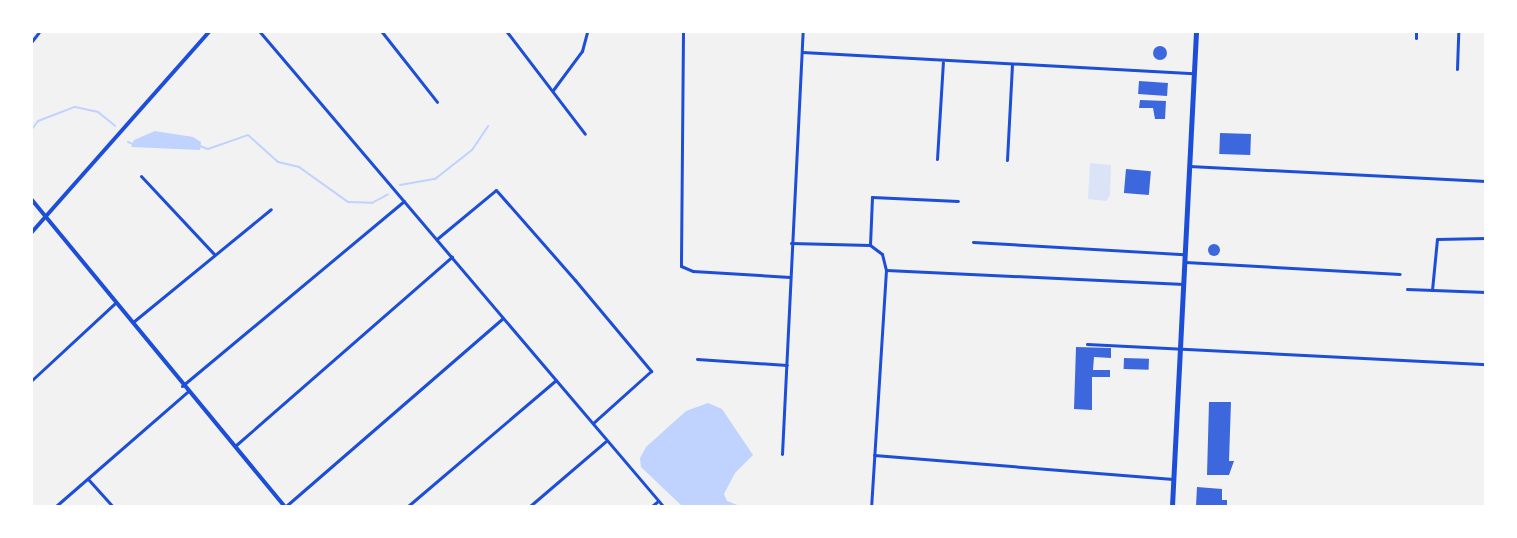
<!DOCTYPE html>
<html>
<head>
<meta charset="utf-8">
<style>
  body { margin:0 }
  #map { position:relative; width:1517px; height:538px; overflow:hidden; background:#f2f2f2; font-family:"IBM Plex Serif",serif }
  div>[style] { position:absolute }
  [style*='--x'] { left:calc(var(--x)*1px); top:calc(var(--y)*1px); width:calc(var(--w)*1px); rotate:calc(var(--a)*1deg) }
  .green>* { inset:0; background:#dbe4f7 }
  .water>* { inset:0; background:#bfd3fe }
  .stream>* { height:2px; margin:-1px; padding:0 1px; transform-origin:1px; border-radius:1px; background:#bfd3fe }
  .building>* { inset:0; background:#3d67dc; transform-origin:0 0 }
  .round { border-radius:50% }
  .minor>* { height:3px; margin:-1.5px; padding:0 1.5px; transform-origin:1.5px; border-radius:1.5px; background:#1d4ed8 }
  .tertiary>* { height:4px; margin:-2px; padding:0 2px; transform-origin:2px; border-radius:2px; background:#1d4ed8 }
  .secondary>* { height:4.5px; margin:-2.25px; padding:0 2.25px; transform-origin:2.25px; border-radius:2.25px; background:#1d4ed8 }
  span { translate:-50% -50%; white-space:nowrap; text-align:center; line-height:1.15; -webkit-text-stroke:6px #fff; paint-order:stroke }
  .frame { position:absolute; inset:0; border:33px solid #fff; pointer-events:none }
</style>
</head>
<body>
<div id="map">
  <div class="green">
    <i style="clip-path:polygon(1090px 163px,1111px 165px,1110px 196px,1106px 201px,1088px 199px)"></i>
  </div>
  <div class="water">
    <i style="clip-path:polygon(155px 131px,193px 137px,201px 142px,200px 150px,131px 147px,134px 140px)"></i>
    <i style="clip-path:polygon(708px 403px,722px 409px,753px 455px,735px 473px,724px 494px,727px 501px,740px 506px,682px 506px,641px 467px,640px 458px,646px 447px,686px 411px)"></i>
  </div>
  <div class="stream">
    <i style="--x:32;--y:129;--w:10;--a:-53"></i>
    <i style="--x:38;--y:121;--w:40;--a:-21"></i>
    <i style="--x:75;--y:107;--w:24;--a:12"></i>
    <i style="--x:98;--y:112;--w:22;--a:39"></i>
    <i style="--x:128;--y:142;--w:5;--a:22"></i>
    <i style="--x:200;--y:146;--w:9;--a:21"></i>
    <i style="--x:208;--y:149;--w:42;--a:-19.3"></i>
    <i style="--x:248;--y:135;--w:40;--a:42"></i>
    <i style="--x:278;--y:162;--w:22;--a:13"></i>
    <i style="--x:299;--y:167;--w:60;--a:35.5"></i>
    <i style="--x:348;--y:202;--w:24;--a:2"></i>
    <i style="--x:372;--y:203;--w:18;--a:-29"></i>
    <i style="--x:400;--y:185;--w:36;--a:-10"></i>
    <i style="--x:435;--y:179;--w:47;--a:-38.1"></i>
    <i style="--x:472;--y:150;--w:29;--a:-56"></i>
  </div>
  <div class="building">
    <i class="round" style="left:1153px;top:46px;width:14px;height:14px"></i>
    <i style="left:1139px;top:81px;width:29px;height:13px;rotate:4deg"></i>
    <i style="clip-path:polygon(1140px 100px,1166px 101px,1165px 119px,1155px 119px,1153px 108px,1139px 108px)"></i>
    <i style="left:1220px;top:133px;width:31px;height:21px;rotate:2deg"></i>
    <i style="left:1126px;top:169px;width:25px;height:24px;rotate:5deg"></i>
    <i class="round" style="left:1208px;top:244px;width:12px;height:12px"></i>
    <i style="clip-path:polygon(1076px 347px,1111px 348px,1111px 358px,1094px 357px,1093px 370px,1110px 370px,1110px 377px,1092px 377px,1092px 410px,1074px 409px)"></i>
    <i style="left:1124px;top:358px;width:25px;height:11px;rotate:2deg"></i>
    <i style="clip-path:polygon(1209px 402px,1231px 402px,1229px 461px,1234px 461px,1229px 475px,1207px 475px)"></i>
    <i style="clip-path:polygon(1197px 487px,1222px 489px,1222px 500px,1227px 500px,1227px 506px,1196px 506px)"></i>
  </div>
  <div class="minor">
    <i style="--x:260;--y:32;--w:622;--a:49.63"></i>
    <i style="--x:382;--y:32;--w:89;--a:51.8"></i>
    <i style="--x:507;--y:32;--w:128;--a:52.6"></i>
    <i style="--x:683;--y:32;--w:234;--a:90.5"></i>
    <i style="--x:681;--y:266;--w:13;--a:23"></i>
    <i style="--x:693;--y:271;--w:97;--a:3.5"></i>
    <i style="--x:1416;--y:38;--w:6;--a:-90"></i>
    <i style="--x:32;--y:41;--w:11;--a:-52"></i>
    <i style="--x:802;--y:52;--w:392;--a:3.1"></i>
    <i style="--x:1457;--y:69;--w:37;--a:-88"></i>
    <i style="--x:553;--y:90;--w:49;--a:-53.4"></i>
    <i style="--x:582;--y:51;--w:20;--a:-75"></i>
    <i style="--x:937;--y:159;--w:97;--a:-86.5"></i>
    <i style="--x:1007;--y:160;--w:95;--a:-87"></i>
    <i style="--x:1189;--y:166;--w:297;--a:2.9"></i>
    <i style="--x:141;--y:176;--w:107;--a:46.9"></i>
    <i style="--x:438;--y:238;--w:75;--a:-39.6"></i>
    <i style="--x:496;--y:190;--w:120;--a:48.7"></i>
    <i style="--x:575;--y:280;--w:119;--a:50.1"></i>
    <i style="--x:651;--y:371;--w:78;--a:138.1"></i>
    <i style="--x:973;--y:242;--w:211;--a:3.3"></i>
    <i style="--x:791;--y:243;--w:79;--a:1.5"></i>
    <i style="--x:870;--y:245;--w:15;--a:37"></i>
    <i style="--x:882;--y:254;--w:16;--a:76"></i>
    <i style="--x:886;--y:270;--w:236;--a:93.6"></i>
    <i style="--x:870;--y:245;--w:48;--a:-87.6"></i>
    <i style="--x:872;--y:197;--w:86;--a:2.7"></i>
    <i style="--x:1185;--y:262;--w:215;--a:3.2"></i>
    <i style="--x:886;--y:270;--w:298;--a:2.7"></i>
    <i style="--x:1407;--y:289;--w:79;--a:2.2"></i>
    <i style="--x:1432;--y:290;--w:51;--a:-84.4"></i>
    <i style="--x:1437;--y:239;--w:49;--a:-1.2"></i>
    <i style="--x:133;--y:322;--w:178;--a:-39.3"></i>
    <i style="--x:1087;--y:344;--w:400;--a:2.9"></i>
    <i style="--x:697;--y:359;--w:90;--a:3.8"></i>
    <i style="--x:32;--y:380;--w:112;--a:-42.8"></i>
    <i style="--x:182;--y:386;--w:289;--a:-39.8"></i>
    <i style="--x:235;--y:446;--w:288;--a:-41.1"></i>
    <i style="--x:782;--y:454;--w:423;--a:-87.2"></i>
    <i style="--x:874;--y:455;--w:300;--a:4.6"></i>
    <i style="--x:88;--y:479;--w:36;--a:48"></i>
    <i style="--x:56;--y:506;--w:174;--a:-41"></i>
    <i style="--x:286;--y:506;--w:286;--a:-40.9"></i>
    <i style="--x:408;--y:506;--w:194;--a:-40.4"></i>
    <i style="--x:530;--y:506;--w:99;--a:-40.5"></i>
    <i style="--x:652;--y:506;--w:8;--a:-40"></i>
  </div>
  <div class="tertiary">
    <i style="--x:32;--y:200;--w:396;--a:50.5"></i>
    <i style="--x:32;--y:232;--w:267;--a:-48.5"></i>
  </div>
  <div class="secondary">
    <i style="--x:1172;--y:506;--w:475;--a:-87.1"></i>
  </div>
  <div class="frame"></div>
</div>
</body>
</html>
